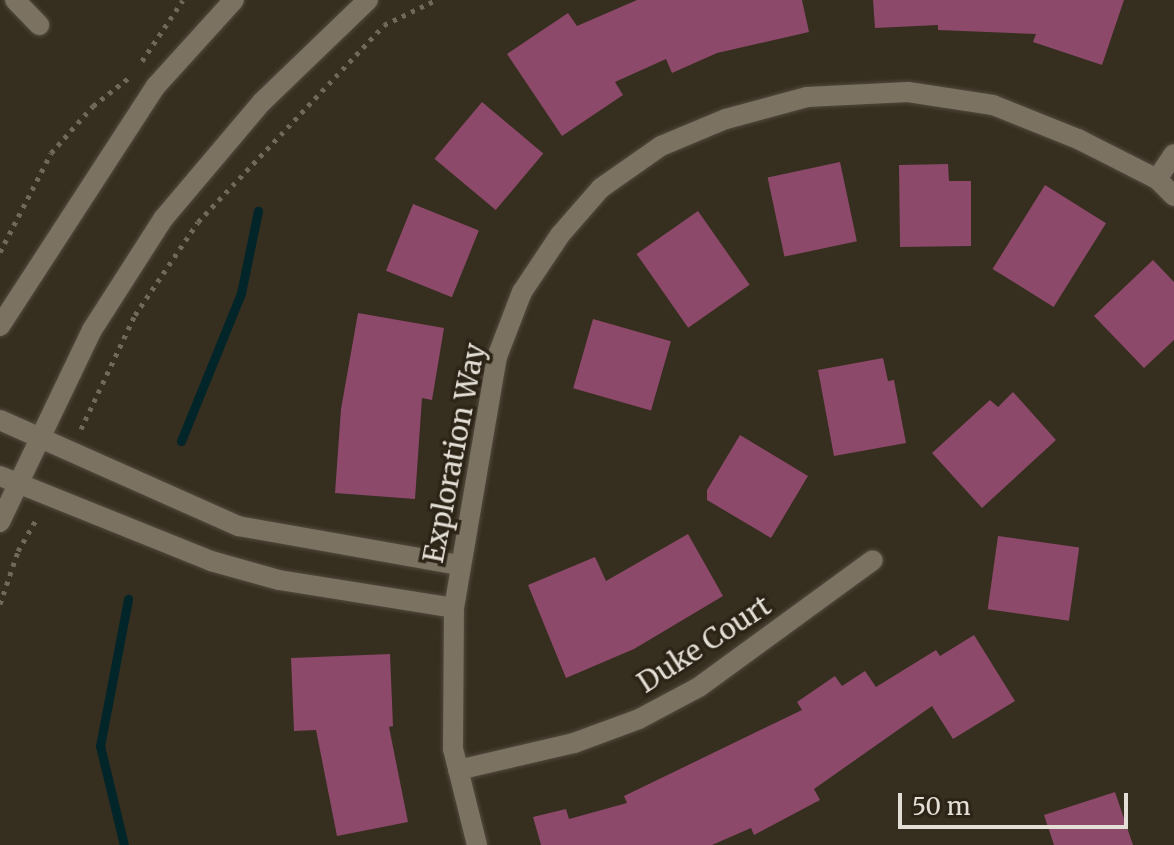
<!DOCTYPE html>
<html>
<head>
<meta charset="utf-8">
<style>
  body { margin:0 }
  #map { position:relative; width:1174px; height:845px; overflow:hidden; background:#362e1f; font-family:Merriweather,serif }
  div>[style] { position:absolute }
  [style*='--x'] { left:calc(var(--x)*1px); top:calc(var(--y)*1px); width:calc(var(--w)*1px); rotate:calc(var(--a)*1deg) }
  .stream>* { height:9px; margin:-4.5px; padding:0 4.5px; transform-origin:4.5px; border-radius:4.5px; background:#022529 }
  .building>* { inset:0; background:#8c4969; transform-origin:0 0 }
  .path>* { height:5px; margin-top:-2.5px; transform-origin:0; background:repeating-linear-gradient(90deg,#6f685b 0 4px,transparent 0 10px) }
  .roads { filter:drop-shadow(0 0 2px #514a3e) drop-shadow(0 0 2px #514a3e) }
  .street>* { height:20px; margin:-10px; padding:0 10px; transform-origin:10px; border-radius:10px; background:#7b7262 }
  .secondary>* { height:20px; margin:-10px; padding:0 10px; transform-origin:10px; border-radius:10px; background:#7b7262 }
  span { translate:-50% -50%; white-space:nowrap; text-align:center; line-height:1.15; -webkit-text-stroke:7px #2c2416; paint-order:stroke }
  .street-label { font-size:28px; color:#e4dfd6 }
  .scale { position:absolute; left:898px; top:793px; width:230px; height:36px; box-sizing:border-box; border:4px solid #e4dfd6; border-top:0; padding-left:10px; font-size:24px; line-height:28px; white-space:nowrap; color:#e4dfd6; -webkit-text-stroke:6px #2c2416; paint-order:stroke }
</style>
</head>
<body>
<div id="map">
  <div class="stream">
    <i style="--x:181;--y:441;--w:160;--a:-67.9"></i>
    <i style="--x:241;--y:293;--w:84;--a:-78.3"></i>
    <i style="--x:124;--y:845;--w:102;--a:-103.6"></i>
    <i style="--x:100;--y:746;--w:150;--a:-79.2"></i>
  </div>
  <div class="building">
    <i style="clip-path:polygon(637px 0,802px 0,809px 32px,717px 53px,672px 73px,666px 59px,615px 82px,623px 95px,562px 136px,507px 54px,568px 13px,577px 26px)"></i>
    <i style="clip-path:polygon(873px 0,1124px 0,1102px 65px,1033px 42px,1036px 34px,938px 30px,938px 25px,875px 28px)"></i>
    <i style="left:482px;top:102px;width:80px;height:74px;rotate:40deg"></i>
    <i style="left:840px;top:162px;width:81px;height:74px;rotate:78deg"></i>
    <i style="clip-path:polygon(948px 164px,949px 181px,971px 181px,971px 246px,900px 247px,899px 165px)"></i>
    <i style="left:1045px;top:185px;width:72px;height:99px;rotate:32deg"></i>
    <i style="left:413px;top:204px;width:71px;height:72px;rotate:22deg"></i>
    <i style="left:698px;top:211px;width:90px;height:75px;rotate:55deg"></i>
    <i style="clip-path:polygon(1153px 260px,1174px 282px,1174px 340px,1144px 368px,1094px 316px)"></i>
    <i style="clip-path:polygon(358px 313px,444px 328px,432px 400px,422px 398px,415px 499px,335px 493px,341px 409px)"></i>
    <i style="left:593px;top:319px;width:81px;height:72px;rotate:16deg"></i>
    <i style="clip-path:polygon(883px 358px,888px 381px,894px 380px,906px 443px,834px 456px,818px 370px)"></i>
    <i style="clip-path:polygon(1013px 392px,1056px 440px,982px 508px,932px 453px,990px 400px,998px 407px)"></i>
    <i style="clip-path:polygon(740px 435px,808px 476px,771px 538px,707px 500px,707px 490px)"></i>
    <i style="clip-path:polygon(688px 534px,723px 596px,634px 649px,566px 678px,528px 585px,595px 557px,606px 581px)"></i>
    <i style="left:998px;top:536px;width:82px;height:74px;rotate:8deg"></i>
    <i style="clip-path:polygon(974px 635px,1015px 701px,953px 739px,932px 706px,814px 789px,820px 800px,754px 835px,751px 828px,712px 845px,541px 845px,533px 817px,566px 809px,569px 819px,627px 803px,624px 796px,802px 710px,797px 702px,835px 676px,842px 686px,865px 671px,876px 687px,936px 650px,940px 656px)"></i>
    <i style="clip-path:polygon(390px 654px,393px 726px,389px 727px,408px 822px,337px 836px,316px 730px,294px 731px,291px 658px)"></i>
    <i style="clip-path:polygon(1115px 792px,1133px 845px,1054px 845px,1044px 815px)"></i>
  </div>
  <div class="path">
    <i style="--x:142;--y:61;--w:73;--a:-56.1"></i>
    <i style="--x:0;--y:252;--w:111;--a:-62.7"></i>
    <i style="--x:51;--y:153;--w:63;--a:-48.2"></i>
    <i style="--x:93;--y:106;--w:48;--a:-38.3"></i>
    <i style="--x:81;--y:429;--w:126;--a:-64.7"></i>
    <i style="--x:135;--y:315;--w:112;--a:-55.9"></i>
    <i style="--x:198;--y:222;--w:271;--a:-46.6"></i>
    <i style="--x:384;--y:25;--w:58;--a:-25.7"></i>
    <i style="--x:0;--y:604;--w:56;--a:-71.2"></i>
    <i style="--x:18;--y:551;--w:39;--a:-60"></i>
  </div>
  <div class="roads">
    <div class="street">
      <i style="--x:15;--y:0;--w:35;--a:46"></i>
      <i style="--x:1157;--y:179;--w:30;--a:-56"></i>
      <i style="--x:0;--y:420;--w:261;--a:24"></i>
      <i style="--x:238;--y:526;--w:225;--a:10"></i>
      <i style="--x:0;--y:476;--w:227;--a:21.9"></i>
      <i style="--x:211;--y:561;--w:71;--a:15.6"></i>
      <i style="--x:279;--y:580;--w:177;--a:9.1"></i>
      <i style="--x:458;--y:770;--w:119;--a:-13.1"></i>
      <i style="--x:574;--y:743;--w:69;--a:-20.3"></i>
      <i style="--x:639;--y:719;--w:68;--a:-28.1"></i>
      <i style="--x:699;--y:687;--w:215;--a:-36.1"></i>
      <i style="--x:477;--y:845;--w:99;--a:-104"></i>
      <i style="--x:453;--y:749;--w:141;--a:-89.6"></i>
      <i style="--x:454;--y:608;--w:255;--a:-80.3"></i>
      <i style="--x:497;--y:357;--w:70;--a:-69"></i>
      <i style="--x:522;--y:292;--w:69;--a:-56.3"></i>
      <i style="--x:560;--y:235;--w:62;--a:-48.9"></i>
      <i style="--x:601;--y:188;--w:73;--a:-35"></i>
      <i style="--x:661;--y:146;--w:70;--a:-22.6"></i>
      <i style="--x:726;--y:119;--w:84;--a:-15.2"></i>
      <i style="--x:807;--y:97;--w:101;--a:-2.8"></i>
      <i style="--x:908;--y:92;--w:86;--a:8.7"></i>
      <i style="--x:993;--y:105;--w:92;--a:21.8"></i>
      <i style="--x:1078;--y:139;--w:89;--a:26.9"></i>
      <i style="--x:1157;--y:179;--w:24;--a:45"></i>
    </div>
    <div class="secondary">
      <i style="--x:0;--y:326;--w:286;--a:-57"></i>
      <i style="--x:156;--y:86;--w:116;--a:-47.8"></i>
      <i style="--x:0;--y:522;--w:213;--a:-64.4"></i>
      <i style="--x:92;--y:330;--w:132;--a:-57.4"></i>
      <i style="--x:163;--y:219;--w:153;--a:-49.8"></i>
      <i style="--x:262;--y:102;--w:147;--a:-43.9"></i>
    </div>
  </div>
  <div class="street-label">
    <span style="left:454px;top:453px;rotate:-79deg">Exploration Way</span>
    <span style="left:704px;top:644px;rotate:-33deg">Duke Court</span>
  </div>
  <div class="scale">50 m</div>
</div>
</body>
</html>
